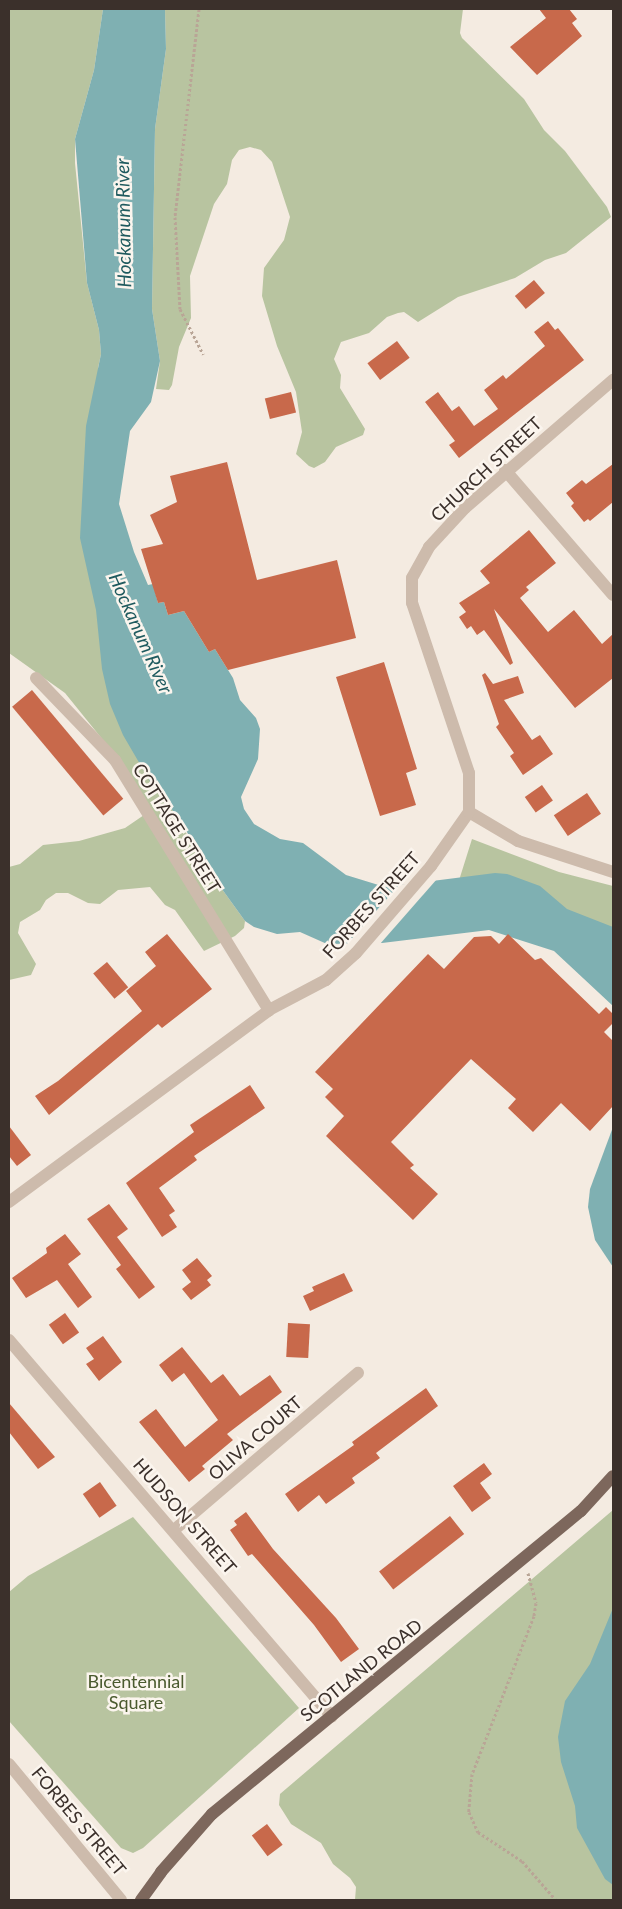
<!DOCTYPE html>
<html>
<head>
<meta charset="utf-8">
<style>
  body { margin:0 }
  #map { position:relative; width:622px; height:1909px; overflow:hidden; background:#f4ebe1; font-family:Lato,sans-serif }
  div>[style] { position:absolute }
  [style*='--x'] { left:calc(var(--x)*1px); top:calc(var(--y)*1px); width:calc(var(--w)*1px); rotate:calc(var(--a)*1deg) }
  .green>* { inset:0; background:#b8c4a0 }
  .water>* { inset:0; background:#7fb0b2 }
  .pier>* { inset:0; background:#f4ebe1 }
  .building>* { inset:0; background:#c8694b; transform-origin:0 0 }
  .path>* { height:3px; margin-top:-1.5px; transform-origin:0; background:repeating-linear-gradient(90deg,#b9a596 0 2.5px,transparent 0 5px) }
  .minor>* { height:12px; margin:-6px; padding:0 6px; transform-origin:6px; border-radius:6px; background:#cdbbac }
  .major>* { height:12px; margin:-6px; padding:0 6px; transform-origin:6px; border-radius:6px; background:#7d675c }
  span { translate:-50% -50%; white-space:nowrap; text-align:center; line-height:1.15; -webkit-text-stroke:5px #fbf5ee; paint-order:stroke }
  .street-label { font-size:18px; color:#3b302b }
  .park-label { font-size:18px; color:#4a5a2e }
  .water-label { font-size:19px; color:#1f5a5e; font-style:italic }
  .frame { position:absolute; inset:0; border:10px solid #3b302b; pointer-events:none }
</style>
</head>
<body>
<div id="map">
  <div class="green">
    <i style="clip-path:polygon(9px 9px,103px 9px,94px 70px,75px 139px,75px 163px,87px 283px,99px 330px,101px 354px,98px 368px,105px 446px,172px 809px,206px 867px,245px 921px,244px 928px,235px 936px,204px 951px,175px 910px,165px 905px,150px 887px,118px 890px,100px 904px,88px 903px,68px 893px,56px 893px,46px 900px,40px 910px,20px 922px,18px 933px,36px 964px,31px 975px,9px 980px,9px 867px,20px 864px,43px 845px,79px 841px,125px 828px,144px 815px,111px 750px,65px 693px,9px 653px)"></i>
    <i style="clip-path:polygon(165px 9px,463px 9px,460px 33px,462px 38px,524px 99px,544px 130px,565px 151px,607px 207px,611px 217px,566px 253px,545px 260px,515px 278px,458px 297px,418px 322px,404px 312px,398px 313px,387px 317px,369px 333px,341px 342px,334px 359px,341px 375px,340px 388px,365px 429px,363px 435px,336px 447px,325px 462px,314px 468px,309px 466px,296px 454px,302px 432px,296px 392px,277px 346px,262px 296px,264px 268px,284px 240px,290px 217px,272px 162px,261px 150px,250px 147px,239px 150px,232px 160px,227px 184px,214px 204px,190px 276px,191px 318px,179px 347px,172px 385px,169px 390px,156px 389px,160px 361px,152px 309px,155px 129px,166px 49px)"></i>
    <i style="clip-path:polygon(472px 839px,559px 872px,613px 886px,613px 955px,450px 909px)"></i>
    <i style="clip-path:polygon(613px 1510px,613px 1900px,355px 1900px,356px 1887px,350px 1878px,333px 1864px,321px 1843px,291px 1824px,279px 1805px,280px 1794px)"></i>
    <i style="clip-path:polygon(133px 1517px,299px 1708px,143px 1848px,133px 1853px,121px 1848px,9px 1721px,9px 1592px,28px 1576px)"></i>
  </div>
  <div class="water">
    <i style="clip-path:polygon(103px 9px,165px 9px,166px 49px,155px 129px,152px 309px,160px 361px,151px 402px,130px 431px,119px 504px,134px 552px,148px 585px,153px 584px,158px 603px,164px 602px,168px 615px,184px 611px,209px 652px,215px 649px,233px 678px,240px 700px,256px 718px,260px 729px,258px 759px,241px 797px,244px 809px,254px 824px,280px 839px,303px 843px,346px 875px,385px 887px,495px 873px,507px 874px,540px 886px,567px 909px,613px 927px,613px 1006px,554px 951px,489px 930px,382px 943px,327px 944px,300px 932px,277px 934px,254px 927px,245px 921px,206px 867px,181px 821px,151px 783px,123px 735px,110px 704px,102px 669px,96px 610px,80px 538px,86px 426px,101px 354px,99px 330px,87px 283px,75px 139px,94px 70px)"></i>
    <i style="clip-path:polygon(613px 1127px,613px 1267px,595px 1240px,588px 1207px,590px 1189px)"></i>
    <i style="clip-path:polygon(613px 1608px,613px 1885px,605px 1879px,577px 1828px,575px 1806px,561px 1762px,558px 1737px,565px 1701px,590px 1664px)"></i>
  </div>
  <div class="pier">
    <i style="clip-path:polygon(437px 879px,380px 944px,346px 945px,399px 885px)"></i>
  </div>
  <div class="building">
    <i style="clip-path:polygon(539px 9px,569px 9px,577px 19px,572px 23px,582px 36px,537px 75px,510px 47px,546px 18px)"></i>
    <i style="left:534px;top:280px;width:17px;height:25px;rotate:50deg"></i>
    <i style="clip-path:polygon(548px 321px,555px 330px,558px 328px,584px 360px,459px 458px,449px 445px,455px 441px,425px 402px,438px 392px,452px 411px,459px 406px,474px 426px,498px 409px,484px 390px,503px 375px,506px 379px,545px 346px,534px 332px)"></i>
    <i style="left:397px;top:341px;width:21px;height:37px;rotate:53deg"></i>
    <i style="left:291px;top:392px;width:21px;height:27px;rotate:76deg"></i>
    <i style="clip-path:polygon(227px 462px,257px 580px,337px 560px,356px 638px,228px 670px,215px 649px,209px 652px,184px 611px,168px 615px,164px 602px,158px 603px,141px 549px,163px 544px,150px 515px,177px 502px,170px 476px)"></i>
    <i style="clip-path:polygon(613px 464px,613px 502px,590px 521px,588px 519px,584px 522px,571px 506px,574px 503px,566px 493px,582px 480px,586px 484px)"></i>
    <i style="clip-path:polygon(529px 530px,556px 563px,526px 587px,529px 590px,520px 598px,548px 632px,574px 610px,602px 644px,613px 634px,613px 678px,575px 708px,494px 609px,513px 663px,510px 665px,484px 630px,477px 635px,471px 626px,467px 629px,459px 617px,466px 612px,459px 603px,490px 583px,480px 571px)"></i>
    <i style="clip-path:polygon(384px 662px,417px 769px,406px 773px,416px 805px,380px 816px,336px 677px)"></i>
    <i style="clip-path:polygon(485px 673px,493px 684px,518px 676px,524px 693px,504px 700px,532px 740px,540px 735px,553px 754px,523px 775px,510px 756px,514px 753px,496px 727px,499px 724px,482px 675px)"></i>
    <i style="left:32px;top:690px;width:142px;height:26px;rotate:50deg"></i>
    <i style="left:542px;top:785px;width:19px;height:21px;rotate:55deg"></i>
    <i style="left:587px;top:793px;width:25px;height:40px;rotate:56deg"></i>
    <i style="clip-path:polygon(167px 934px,212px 989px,162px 1028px,158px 1024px,49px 1115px,35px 1096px,58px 1081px,142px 1011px,126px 991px,156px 966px,145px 952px)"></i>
    <i style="clip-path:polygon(508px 934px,535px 960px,541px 958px,599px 1014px,606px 1007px,613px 1014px,613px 1023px,604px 1032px,613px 1041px,613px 1106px,590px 1131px,561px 1103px,533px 1132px,508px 1108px,516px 1099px,471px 1059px,391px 1142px,414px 1165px,410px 1168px,438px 1194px,413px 1220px,326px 1136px,344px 1116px,325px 1097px,333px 1089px,315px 1072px,428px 954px,444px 969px,474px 937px,491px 936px,499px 944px)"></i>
    <i style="left:107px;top:962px;width:33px;height:18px;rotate:50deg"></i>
    <i style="clip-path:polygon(250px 1085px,265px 1108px,194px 1156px,197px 1160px,159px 1188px,175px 1211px,169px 1215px,177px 1227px,162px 1237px,126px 1183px,194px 1132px,190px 1125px)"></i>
    <i style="clip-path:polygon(9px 1126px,31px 1155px,17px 1166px,9px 1156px)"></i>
    <i style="clip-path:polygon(109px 1204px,128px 1229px,117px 1237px,155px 1287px,139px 1299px,116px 1269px,121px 1265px,87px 1219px)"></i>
    <i style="clip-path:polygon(65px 1234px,81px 1254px,68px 1264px,92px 1297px,78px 1308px,57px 1280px,26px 1298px,12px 1278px,47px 1253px,46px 1248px)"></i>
    <i style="clip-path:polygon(197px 1258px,212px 1276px,207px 1280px,211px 1285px,191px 1300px,182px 1289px,191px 1282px,182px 1270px)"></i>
    <i style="clip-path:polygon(344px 1273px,353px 1291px,310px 1311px,303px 1296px,314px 1291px,312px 1287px)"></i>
    <i style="left:65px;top:1313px;width:24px;height:20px;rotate:54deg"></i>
    <i style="left:288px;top:1323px;width:22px;height:34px;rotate:3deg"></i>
    <i style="clip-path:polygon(103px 1336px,122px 1362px,99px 1381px,86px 1364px,94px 1359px,86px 1348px)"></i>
    <i style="clip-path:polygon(182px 1347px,211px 1383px,223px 1374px,240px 1396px,270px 1375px,282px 1392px,227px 1434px,233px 1440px,202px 1466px,205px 1469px,189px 1482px,139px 1422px,156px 1409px,185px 1447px,218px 1420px,184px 1373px,172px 1382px,159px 1365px)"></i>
    <i style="clip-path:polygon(426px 1388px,438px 1406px,376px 1453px,380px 1458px,352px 1478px,355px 1483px,326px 1504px,319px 1495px,298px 1512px,285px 1494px,354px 1445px,352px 1442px)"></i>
    <i style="clip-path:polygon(9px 1403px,55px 1457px,38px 1469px,9px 1432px)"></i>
    <i style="clip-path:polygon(484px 1463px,492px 1474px,480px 1483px,491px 1498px,472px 1512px,453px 1486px)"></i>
    <i style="left:100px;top:1482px;width:29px;height:21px;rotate:55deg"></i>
    <i style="clip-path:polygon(246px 1512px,273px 1549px,336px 1618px,359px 1649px,341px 1662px,314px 1625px,252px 1554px,248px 1556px,230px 1530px,237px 1525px,234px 1521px)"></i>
    <i style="left:450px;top:1516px;width:23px;height:90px;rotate:52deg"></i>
    <i style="left:267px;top:1824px;width:26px;height:19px;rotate:53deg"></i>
  </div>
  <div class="path">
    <i style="--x:199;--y:9;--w:209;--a:96.6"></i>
    <i style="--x:175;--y:217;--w:92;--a:86.9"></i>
    <i style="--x:180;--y:309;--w:51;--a:62.9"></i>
    <i style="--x:528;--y:1573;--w:31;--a:75"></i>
    <i style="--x:536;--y:1603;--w:13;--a:99"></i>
    <i style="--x:534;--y:1616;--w:170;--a:111.4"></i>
    <i style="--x:472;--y:1774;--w:38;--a:95"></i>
    <i style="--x:469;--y:1812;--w:22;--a:66"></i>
    <i style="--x:478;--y:1832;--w:53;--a:33.4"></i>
    <i style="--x:522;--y:1861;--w:52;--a:48.9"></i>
  </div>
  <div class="minor">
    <i style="--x:505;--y:470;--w:165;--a:49.2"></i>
    <i style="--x:36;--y:678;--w:114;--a:46.1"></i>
    <i style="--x:115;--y:760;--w:294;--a:58.4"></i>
    <i style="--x:469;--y:812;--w:57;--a:30.6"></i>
    <i style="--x:518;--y:841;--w:100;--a:18.1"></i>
    <i style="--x:9;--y:1202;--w:323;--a:-36.4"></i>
    <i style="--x:269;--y:1010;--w:64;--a:-27.8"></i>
    <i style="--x:326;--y:980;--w:40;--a:-42"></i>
    <i style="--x:356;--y:953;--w:115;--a:-49.2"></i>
    <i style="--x:431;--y:866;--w:66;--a:-54.9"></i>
    <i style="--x:469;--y:812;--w:39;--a:-90"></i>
    <i style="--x:469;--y:773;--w:179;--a:-108.5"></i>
    <i style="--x:412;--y:603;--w:25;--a:-90"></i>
    <i style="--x:412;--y:578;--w:35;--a:-61"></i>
    <i style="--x:429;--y:547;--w:53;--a:-47.3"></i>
    <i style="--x:465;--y:508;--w:196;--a:-40.9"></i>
    <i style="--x:9;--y:1340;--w:496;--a:49.4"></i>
    <i style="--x:174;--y:1530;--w:242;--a:-40.5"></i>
    <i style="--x:9;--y:1764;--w:176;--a:50.5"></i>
  </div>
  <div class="major">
    <i style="--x:141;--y:1900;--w:34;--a:-54"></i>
    <i style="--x:161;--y:1872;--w:77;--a:-48.7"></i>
    <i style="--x:212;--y:1814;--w:477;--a:-39.4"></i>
    <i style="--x:581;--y:1511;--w:47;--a:-47.6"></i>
  </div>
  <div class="street-label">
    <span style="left:486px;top:469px;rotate:-43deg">CHURCH STREET</span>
    <span style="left:177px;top:828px;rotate:58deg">COTTAGE STREET</span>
    <span style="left:371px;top:905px;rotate:-48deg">FORBES STREET</span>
    <span style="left:255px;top:1438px;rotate:-41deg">OLIVA COURT</span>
    <span style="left:185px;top:1516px;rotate:49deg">HUDSON STREET</span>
    <span style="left:361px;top:1670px;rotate:-39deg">SCOTLAND ROAD</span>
    <span style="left:79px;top:1821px;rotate:50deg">FORBES STREET</span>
  </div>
  <div class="park-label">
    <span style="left:136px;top:1692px">Bicentennial<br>Square</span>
  </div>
  <div class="water-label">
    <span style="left:123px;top:223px;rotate:-91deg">Hockanum River</span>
    <span style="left:141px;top:633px;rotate:66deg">Hockanum River</span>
  </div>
  <div class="frame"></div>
</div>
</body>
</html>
